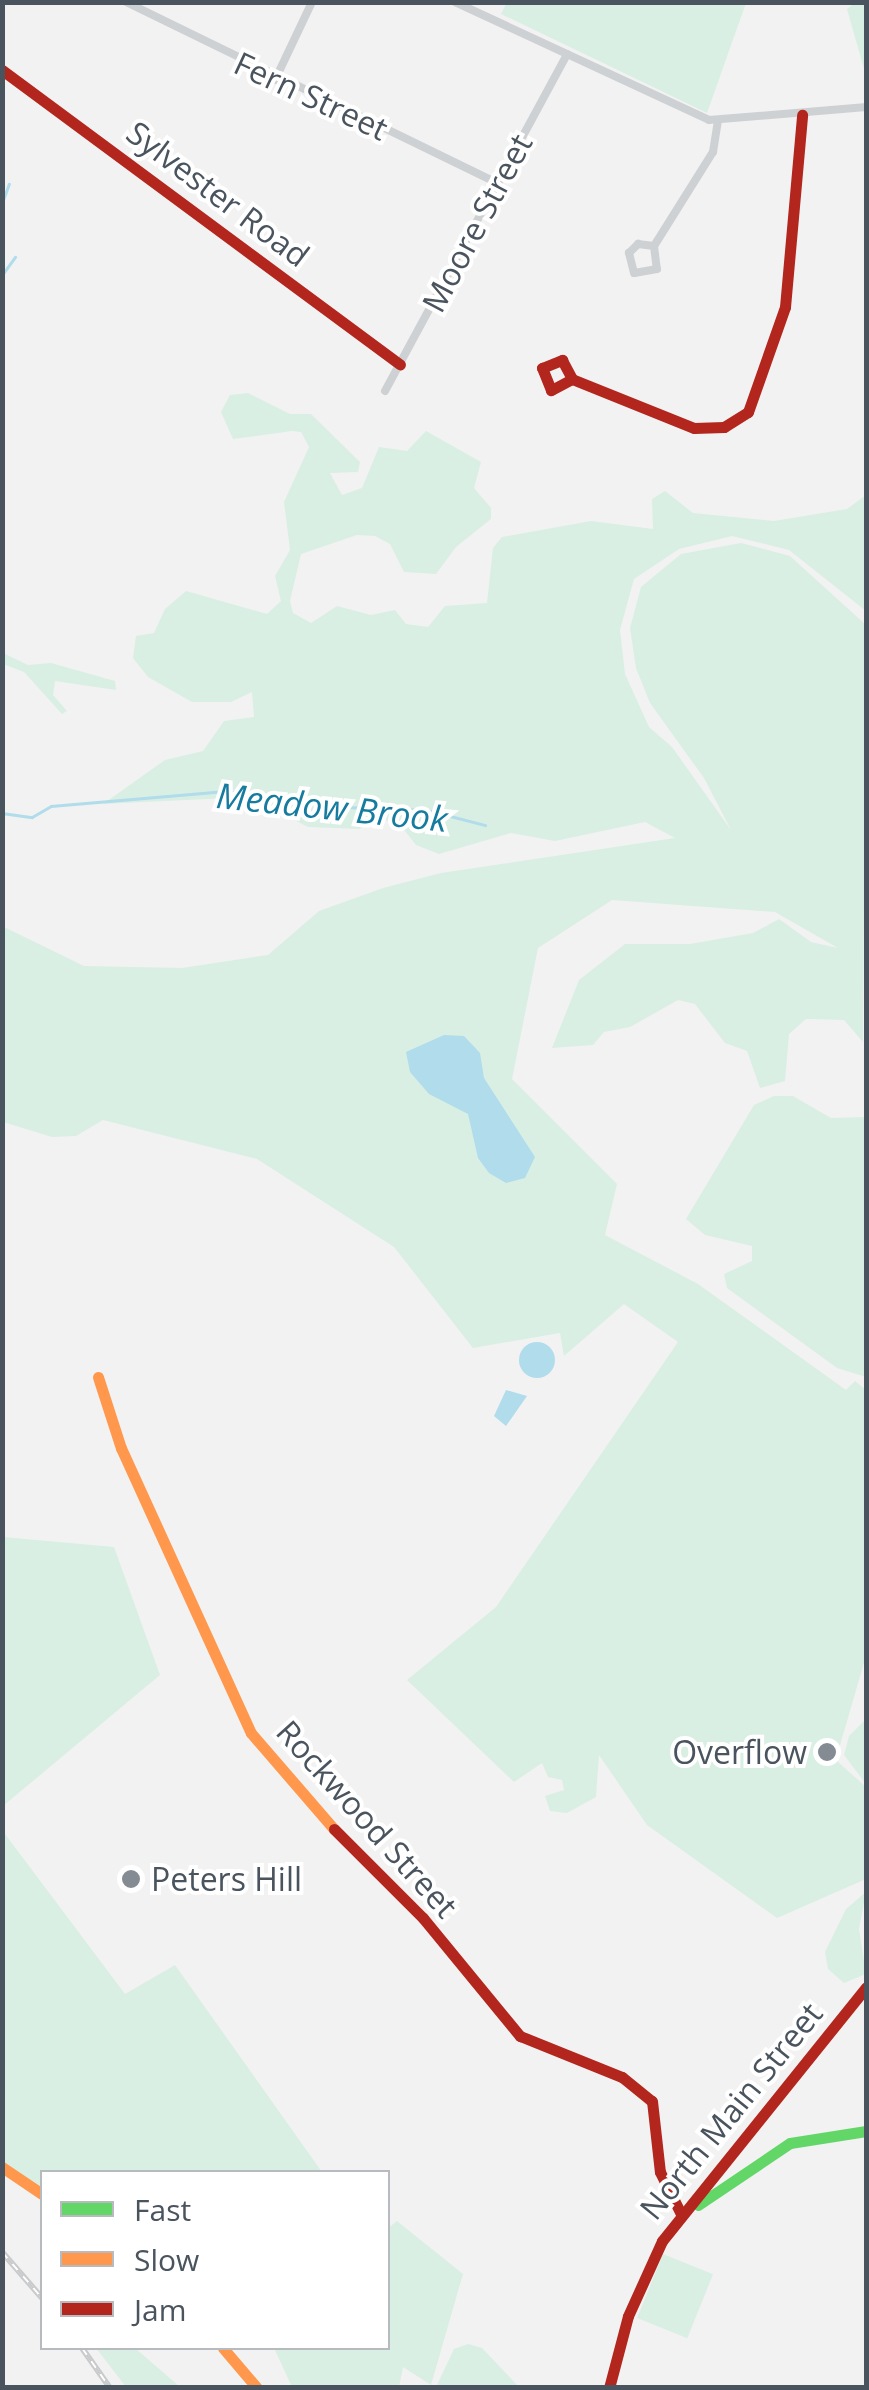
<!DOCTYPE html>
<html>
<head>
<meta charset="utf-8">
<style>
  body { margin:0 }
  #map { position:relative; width:869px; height:2390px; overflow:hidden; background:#f2f2f2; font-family:"Open Sans",sans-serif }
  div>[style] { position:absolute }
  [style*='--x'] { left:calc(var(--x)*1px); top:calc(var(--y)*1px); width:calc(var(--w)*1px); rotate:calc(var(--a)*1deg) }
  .green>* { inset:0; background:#d9efe3; transform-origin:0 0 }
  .water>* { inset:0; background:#b0dceb }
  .round { border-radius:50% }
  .stream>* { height:2.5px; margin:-1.25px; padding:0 1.25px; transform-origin:1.25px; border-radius:1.25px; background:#b0dceb }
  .street>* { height:8px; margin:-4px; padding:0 4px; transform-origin:4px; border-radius:4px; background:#ced1d3 }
  .fast>* { height:11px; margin:-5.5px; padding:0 5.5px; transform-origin:5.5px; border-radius:5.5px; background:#63d668 }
  .slow>* { height:11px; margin:-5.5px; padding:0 5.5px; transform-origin:5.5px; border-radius:5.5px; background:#ff974d }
  .jam>* { height:11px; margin:-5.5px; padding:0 5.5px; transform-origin:5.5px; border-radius:5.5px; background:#b3261e }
  .rail>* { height:6px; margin-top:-3px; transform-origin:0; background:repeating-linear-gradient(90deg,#fff 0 8px,#c8cacc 0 16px); box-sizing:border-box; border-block:2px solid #c8cacc }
  .dots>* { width:28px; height:28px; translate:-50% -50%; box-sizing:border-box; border:5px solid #fff; border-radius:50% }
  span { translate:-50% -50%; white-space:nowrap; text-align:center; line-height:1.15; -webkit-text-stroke:8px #fff; paint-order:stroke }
  .street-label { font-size:32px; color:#4a545e }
  .poi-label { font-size:32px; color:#4a545e }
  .right { translate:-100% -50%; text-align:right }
  .left { translate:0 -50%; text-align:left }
  .water-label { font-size:35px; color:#157b9f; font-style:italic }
  .frame { position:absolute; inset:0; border:5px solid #4a545e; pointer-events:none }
  .legend { position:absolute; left:40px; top:2170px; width:350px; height:180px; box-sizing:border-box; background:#fff; border:2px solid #b7bbbf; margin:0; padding:12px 18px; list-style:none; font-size:30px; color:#4a545e }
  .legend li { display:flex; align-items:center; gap:20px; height:50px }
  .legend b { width:50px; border:2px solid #b7bbbf }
</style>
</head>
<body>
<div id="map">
  <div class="green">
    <i style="clip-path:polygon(507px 2px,746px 2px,746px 3px,707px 113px,501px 14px)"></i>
    <i style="clip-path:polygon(856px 2px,866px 3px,866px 76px,847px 9px)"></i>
    <i style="clip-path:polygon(248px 393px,290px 414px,311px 414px,360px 462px,358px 472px,330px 473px,342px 495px,362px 488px,379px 447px,407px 451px,426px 431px,481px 462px,474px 488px,491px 508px,491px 519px,456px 547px,436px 574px,404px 572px,390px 544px,375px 536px,357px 535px,301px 554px,290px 601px,293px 613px,311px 623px,337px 606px,371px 615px,395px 610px,406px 624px,428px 627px,445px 606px,487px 603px,493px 548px,502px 537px,591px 521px,653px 529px,652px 499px,665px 491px,693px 513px,774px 521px,847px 509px,866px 495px,866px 611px,789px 550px,732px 536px,679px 549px,634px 579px,620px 630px,625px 674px,649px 727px,672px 747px,731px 830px,704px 778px,650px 703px,636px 668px,630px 628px,641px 587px,681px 554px,741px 543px,790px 556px,866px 625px,863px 1042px,844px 1020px,806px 1019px,789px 1034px,785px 1081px,760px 1088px,747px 1051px,725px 1043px,695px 1004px,678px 1000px,630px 1027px,604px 1032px,593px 1045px,552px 1048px,579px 980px,625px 944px,690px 944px,753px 933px,779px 919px,811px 942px,838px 948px,775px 912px,612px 900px,538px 948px,512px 1079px,617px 1184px,605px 1235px,698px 1284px,846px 1390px,855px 1381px,866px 1390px,866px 1656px,838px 1752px,838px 1762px,866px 1787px,866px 1879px,777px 1918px,647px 1825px,599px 1755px,596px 1797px,567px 1813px,550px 1811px,545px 1796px,564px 1790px,562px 1780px,548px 1777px,542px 1763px,514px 1782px,407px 1680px,496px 1607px,678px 1342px,624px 1304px,564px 1356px,560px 1333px,473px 1348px,394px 1247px,257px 1159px,103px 1120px,76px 1136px,52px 1137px,3px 1122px,2px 926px,84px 966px,182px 968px,268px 955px,319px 911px,383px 888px,441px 873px,675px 838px,645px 822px,555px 841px,511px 833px,439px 854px,416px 845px,397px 821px,376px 820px,359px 829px,308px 827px,249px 797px,103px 804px,165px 760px,203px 751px,224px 721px,254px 717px,252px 692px,231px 702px,192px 702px,148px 677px,133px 658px,136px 636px,154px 633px,165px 609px,186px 591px,267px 614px,281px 601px,275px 576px,290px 550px,284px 502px,309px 447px,301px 432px,292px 431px,233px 439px,221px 412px,230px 395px)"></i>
    <i style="clip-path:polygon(3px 653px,28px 665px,51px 663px,115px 681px,116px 690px,55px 681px,53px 695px,67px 711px,62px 714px,24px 672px,3px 664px)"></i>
    <i style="clip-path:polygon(774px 1096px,793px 1096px,831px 1118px,866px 1117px,866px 1377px,837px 1368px,727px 1288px,724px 1274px,752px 1261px,752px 1246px,705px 1235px,686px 1219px,754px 1105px)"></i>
    <i style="clip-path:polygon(3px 1537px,114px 1547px,160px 1675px,3px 1806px)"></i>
    <i style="clip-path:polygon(866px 1719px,866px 1784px,844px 1755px,849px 1736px)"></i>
    <i style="clip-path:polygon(2px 1830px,125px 1994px,175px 1965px,322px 2172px,42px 2172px,42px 2194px,3px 2173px)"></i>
    <i style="clip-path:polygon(866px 1892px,859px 1929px,866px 1974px,844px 1983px,828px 1969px,825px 1952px,846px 1909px)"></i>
    <i style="clip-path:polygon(397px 2221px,463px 2274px,431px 2385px,403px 2367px,399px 2387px,292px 2387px,274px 2348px,388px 2348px,388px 2228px)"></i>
    <i style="left:663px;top:2254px;width:54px;height:69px;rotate:22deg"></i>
    <i style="clip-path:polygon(468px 2344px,482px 2348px,519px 2387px,436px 2387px,454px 2349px)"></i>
    <i style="clip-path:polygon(96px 2348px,135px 2348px,180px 2387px,126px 2387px)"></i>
  </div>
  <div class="water">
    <i style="clip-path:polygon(444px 1035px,464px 1036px,480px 1053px,484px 1078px,535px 1157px,525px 1178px,506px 1183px,489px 1173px,478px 1158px,468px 1114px,429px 1094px,410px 1072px,406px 1052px)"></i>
    <i class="round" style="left:519px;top:1342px;width:36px;height:36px"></i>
    <i style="clip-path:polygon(506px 1390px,527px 1396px,506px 1426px,494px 1416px)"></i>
  </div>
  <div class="stream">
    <i style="--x:2;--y:203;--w:20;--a:-70"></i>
    <i style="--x:2;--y:275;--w:22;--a:-54"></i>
    <i style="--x:2;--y:813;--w:30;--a:8"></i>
    <i style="--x:32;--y:817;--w:22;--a:-30"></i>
    <i style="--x:51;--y:806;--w:175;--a:-4.9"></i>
    <i style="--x:225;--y:791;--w:119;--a:7.7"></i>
    <i style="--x:343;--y:807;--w:84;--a:2"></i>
    <i style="--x:427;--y:810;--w:60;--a:14.5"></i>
  </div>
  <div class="street">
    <i style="--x:126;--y:2;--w:415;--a:26"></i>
    <i style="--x:455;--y:2;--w:280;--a:24.9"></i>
    <i style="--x:709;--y:120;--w:158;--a:-4.7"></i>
    <i style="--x:275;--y:80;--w:86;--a:-64.6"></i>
    <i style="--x:654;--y:246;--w:23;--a:83"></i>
    <i style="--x:657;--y:269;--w:23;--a:170"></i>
    <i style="--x:634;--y:273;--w:21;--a:-104"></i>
    <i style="--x:629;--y:253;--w:13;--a:-45"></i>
    <i style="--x:638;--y:244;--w:16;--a:7"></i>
    <i style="--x:654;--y:246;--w:111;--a:-57.9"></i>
    <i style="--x:713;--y:152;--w:30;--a:-81"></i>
    <i style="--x:385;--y:391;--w:383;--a:-61.6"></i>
  </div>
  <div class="fast">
    <i style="--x:698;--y:2205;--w:111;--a:-34"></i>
    <i style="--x:790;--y:2143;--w:77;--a:-9"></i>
  </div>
  <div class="slow">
    <i style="--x:98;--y:1377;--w:75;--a:72.1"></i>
    <i style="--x:121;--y:1448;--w:313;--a:65.5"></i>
    <i style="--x:251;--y:1733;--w:127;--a:49.2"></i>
    <i style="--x:2;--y:2167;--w:48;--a:34"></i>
    <i style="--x:223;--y:2348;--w:52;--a:49.6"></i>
  </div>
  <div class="jam">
    <i style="--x:2;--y:70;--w:495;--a:36.5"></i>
    <i style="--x:572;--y:379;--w:24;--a:152"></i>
    <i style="--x:551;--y:390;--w:24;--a:-112"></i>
    <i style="--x:542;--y:368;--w:22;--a:-22"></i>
    <i style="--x:562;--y:360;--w:21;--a:62"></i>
    <i style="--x:572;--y:379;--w:131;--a:21.9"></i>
    <i style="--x:694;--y:428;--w:30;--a:-2"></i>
    <i style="--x:724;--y:427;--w:28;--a:-32"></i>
    <i style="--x:748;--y:412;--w:111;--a:-70.6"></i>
    <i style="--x:785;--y:307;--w:193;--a:-84.9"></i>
    <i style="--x:334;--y:1829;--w:126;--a:45"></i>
    <i style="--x:423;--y:1918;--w:153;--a:50.6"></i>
    <i style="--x:520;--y:2036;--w:110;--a:21.9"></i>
    <i style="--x:622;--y:2077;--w:38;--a:39"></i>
    <i style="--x:652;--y:2101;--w:71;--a:83.6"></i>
    <i style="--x:660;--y:2172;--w:45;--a:63.4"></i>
    <i style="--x:609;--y:2388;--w:74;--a:-75.2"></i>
    <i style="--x:628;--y:2316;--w:82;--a:-65.6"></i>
    <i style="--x:662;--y:2241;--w:326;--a:-51.2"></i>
  </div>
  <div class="rail">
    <i style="--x:2;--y:2252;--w:61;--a:49"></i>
    <i style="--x:82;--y:2348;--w:49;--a:55"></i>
  </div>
  <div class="dots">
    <i style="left:827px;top:1752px;background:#858b92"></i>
    <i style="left:131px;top:1879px;background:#858b92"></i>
  </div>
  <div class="street-label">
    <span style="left:311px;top:96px;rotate:25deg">Fern Street</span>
    <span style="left:218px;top:194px;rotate:37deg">Sylvester Road</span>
    <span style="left:477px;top:223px;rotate:-62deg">Moore Street</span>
    <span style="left:367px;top:1819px;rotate:48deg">Rockwood Street</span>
    <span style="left:731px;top:2111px;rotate:-51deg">North Main Street</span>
  </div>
  <div class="poi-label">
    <span class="right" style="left:807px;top:1752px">Overflow</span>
    <span class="left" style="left:151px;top:1879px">Peters Hill</span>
  </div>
  <div class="water-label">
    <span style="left:332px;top:807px;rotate:6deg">Meadow Brook</span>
  </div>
  <div class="frame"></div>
  <ul class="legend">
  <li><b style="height:12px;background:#63d668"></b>Fast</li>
  <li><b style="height:12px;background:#ff974d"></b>Slow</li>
  <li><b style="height:12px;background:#b3261e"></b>Jam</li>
  </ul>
</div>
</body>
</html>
